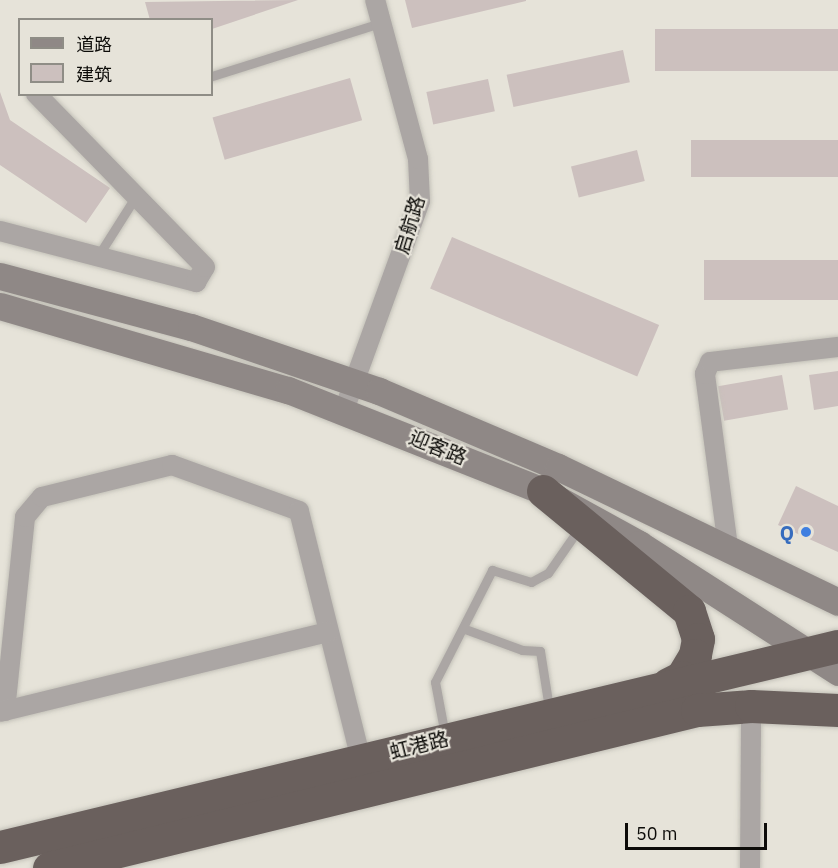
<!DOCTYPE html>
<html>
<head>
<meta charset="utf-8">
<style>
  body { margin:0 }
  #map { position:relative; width:838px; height:868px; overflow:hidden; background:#e6e3d9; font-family:"IBM Plex Sans","Noto Sans SC",sans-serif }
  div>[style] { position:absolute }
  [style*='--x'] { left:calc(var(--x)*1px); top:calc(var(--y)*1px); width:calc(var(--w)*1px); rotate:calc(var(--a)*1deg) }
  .building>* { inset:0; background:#ccc0be; transform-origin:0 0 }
  .roads { filter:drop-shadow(0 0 2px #c3c1b8) drop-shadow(0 0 2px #c3c1b8) }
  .lane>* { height:9px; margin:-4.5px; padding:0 4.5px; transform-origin:4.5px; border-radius:4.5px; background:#aba6a4 }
  .street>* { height:20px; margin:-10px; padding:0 10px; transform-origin:10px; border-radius:10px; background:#aba6a4 }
  .secondary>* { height:27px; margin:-13.5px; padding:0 13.5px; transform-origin:13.5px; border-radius:13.5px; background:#8f8886 }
  .highway>* { height:33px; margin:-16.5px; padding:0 16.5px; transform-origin:16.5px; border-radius:16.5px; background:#6a605d }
  .dots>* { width:16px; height:16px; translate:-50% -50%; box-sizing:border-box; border:3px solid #e6e3d9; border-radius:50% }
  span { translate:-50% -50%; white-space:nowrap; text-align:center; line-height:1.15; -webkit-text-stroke:4.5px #e6e3d9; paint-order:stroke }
  .street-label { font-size:20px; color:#0d0c09 }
  .shop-label { font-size:20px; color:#366cbe; font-weight:700 }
  .right { translate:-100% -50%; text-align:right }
  .legend { position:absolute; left:18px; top:18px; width:195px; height:78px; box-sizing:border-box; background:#e6e3d9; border:2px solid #8f8d86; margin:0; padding:8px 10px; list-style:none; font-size:18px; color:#0d0c09 }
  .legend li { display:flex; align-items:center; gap:12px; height:30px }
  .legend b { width:30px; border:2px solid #8f8d86 }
  .scale { position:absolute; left:625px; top:823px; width:142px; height:27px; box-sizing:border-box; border:3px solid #0d0c09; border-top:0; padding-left:8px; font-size:18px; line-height:21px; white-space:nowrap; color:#0d0c09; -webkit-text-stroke:4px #e6e3d9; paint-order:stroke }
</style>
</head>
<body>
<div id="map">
  <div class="building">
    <i style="clip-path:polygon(298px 0,212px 29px,212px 20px,150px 20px,145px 2px)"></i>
    <i style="clip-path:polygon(405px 0,526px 0,526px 1px,412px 28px)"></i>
    <i style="left:838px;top:29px;width:42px;height:183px;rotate:90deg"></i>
    <i style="left:623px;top:50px;width:33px;height:119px;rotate:78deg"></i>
    <i style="left:350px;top:78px;width:44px;height:143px;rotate:74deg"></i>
    <i style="left:488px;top:79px;width:33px;height:63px;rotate:78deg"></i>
    <i style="clip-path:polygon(0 92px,10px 120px,110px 188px,86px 223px,0 165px)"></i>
    <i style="left:838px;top:140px;width:37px;height:147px;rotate:90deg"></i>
    <i style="left:637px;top:150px;width:32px;height:68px;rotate:76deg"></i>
    <i style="left:452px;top:237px;width:225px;height:56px;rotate:23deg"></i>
    <i style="left:838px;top:260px;width:40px;height:134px;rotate:90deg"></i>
    <i style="clip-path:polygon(838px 371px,838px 406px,814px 410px,809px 375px)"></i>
    <i style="left:782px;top:375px;width:35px;height:65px;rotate:80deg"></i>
    <i style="clip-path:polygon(796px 486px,838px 506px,838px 552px,778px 525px)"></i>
  </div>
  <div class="roads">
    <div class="lane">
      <i style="--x:212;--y:76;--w:176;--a:-17.5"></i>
      <i style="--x:98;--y:256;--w:71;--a:-57.7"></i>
      <i style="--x:465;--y:629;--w:61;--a:20.2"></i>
      <i style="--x:522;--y:650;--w:18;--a:3"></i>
      <i style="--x:540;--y:651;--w:58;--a:81"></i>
      <i style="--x:445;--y:735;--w:54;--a:-100.7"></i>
      <i style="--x:435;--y:682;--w:126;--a:-63"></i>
      <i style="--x:492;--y:570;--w:41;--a:17.1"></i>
      <i style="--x:531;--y:582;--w:19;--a:-28"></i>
      <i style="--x:548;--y:573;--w:56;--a:-55.2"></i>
    </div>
    <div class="street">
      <i style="--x:0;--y:231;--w:203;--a:14.6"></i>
      <i style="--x:196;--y:282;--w:17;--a:-59"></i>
      <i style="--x:205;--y:267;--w:242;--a:-134.3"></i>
      <i style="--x:344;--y:410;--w:222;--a:-70"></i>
      <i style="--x:420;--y:201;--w:42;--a:-92.7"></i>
      <i style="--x:418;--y:159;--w:165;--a:-105.1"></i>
      <i style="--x:728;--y:547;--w:175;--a:-97.6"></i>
      <i style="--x:705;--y:374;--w:13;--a:-67"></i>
      <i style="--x:710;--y:362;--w:129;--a:-6.7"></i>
      <i style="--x:5;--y:711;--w:195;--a:-84.1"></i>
      <i style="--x:25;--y:517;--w:26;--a:-50"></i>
      <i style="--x:42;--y:497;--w:134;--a:-13.8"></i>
      <i style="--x:172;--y:465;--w:135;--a:19.9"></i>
      <i style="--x:299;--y:511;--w:256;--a:76"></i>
      <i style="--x:0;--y:712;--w:338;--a:-13.7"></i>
      <i style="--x:750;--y:868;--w:162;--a:-89.6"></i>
    </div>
    <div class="secondary">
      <i style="--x:0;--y:276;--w:198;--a:15"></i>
      <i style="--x:191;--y:327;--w:199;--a:18.8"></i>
      <i style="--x:379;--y:391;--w:194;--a:23"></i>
      <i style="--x:558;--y:467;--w:311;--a:25.7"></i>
      <i style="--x:0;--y:306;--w:300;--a:16.3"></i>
      <i style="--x:288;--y:390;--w:274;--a:21.6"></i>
      <i style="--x:543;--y:491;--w:110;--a:28.9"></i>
      <i style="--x:639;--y:544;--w:237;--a:32.7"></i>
    </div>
    <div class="highway">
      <i style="--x:543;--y:491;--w:189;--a:39.4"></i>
      <i style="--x:689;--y:611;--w:29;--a:72"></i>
      <i style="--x:698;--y:639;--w:16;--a:101"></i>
      <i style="--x:695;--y:655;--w:26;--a:121"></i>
      <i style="--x:682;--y:677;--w:16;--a:153"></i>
      <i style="--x:0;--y:847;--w:862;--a:-13.49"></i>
      <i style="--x:49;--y:868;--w:667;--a:-13.7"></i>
      <i style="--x:697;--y:710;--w:54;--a:-4.2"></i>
      <i style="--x:751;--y:706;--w:87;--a:2.6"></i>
    </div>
  </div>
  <div class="dots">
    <i style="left:806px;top:532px;background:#3f7fe0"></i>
  </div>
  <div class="street-label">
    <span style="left:409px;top:225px;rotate:-73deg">启航路</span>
    <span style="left:438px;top:447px;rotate:22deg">迎客路</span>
    <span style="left:419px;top:745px;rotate:-14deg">虹港路</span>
  </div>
  <div class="shop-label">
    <span class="right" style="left:794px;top:532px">Q</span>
  </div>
  <ul class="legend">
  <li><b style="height:8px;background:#8f8886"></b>道路</li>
  <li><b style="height:16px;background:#ccc0be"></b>建筑</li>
  </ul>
  <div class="scale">50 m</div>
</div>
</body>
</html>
